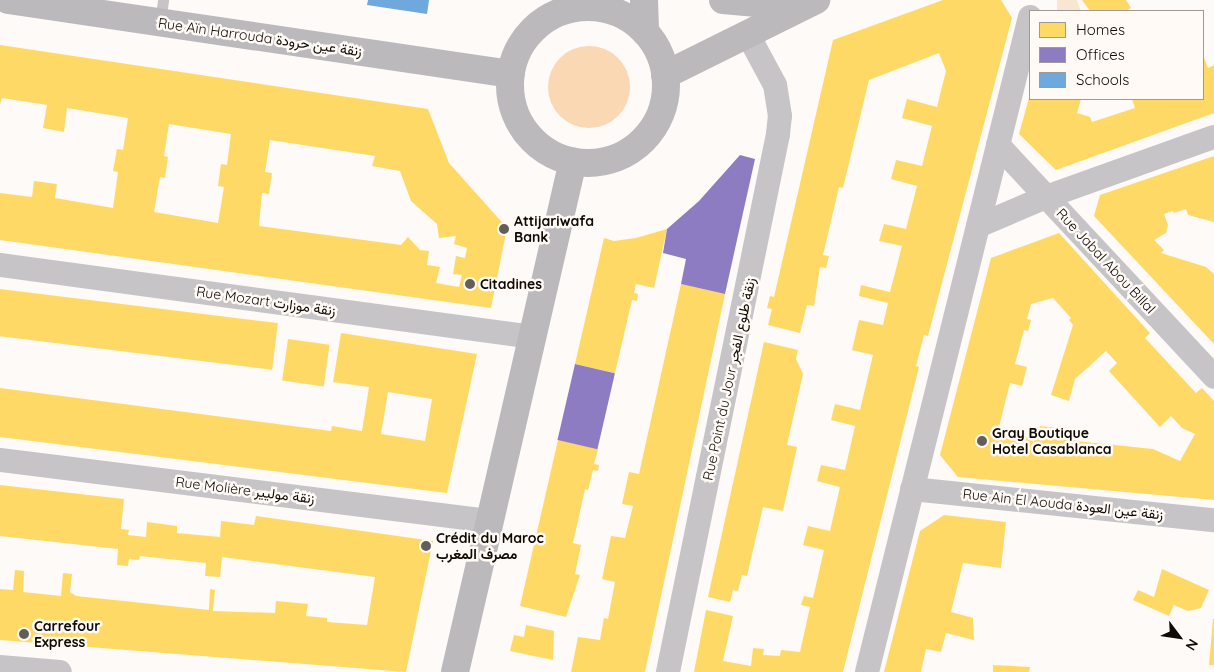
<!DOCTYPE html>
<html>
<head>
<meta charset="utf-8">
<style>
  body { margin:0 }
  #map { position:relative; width:1214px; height:672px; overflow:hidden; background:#fdfaf8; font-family:Quicksand,Vazirmatn,sans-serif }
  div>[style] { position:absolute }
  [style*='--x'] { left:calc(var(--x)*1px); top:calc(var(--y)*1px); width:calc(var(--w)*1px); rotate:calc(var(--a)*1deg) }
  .green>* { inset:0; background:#fad8b4 }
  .round { border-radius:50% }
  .water>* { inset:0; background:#f9e6d2 }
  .homes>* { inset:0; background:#ffd966; transform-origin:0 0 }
  .offices>* { inset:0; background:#8e7cc3; transform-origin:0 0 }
  .schools>* { inset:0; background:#6fa8dc }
  .lane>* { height:11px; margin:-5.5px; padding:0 5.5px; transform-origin:5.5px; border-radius:5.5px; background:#c6c4c7 }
  .street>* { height:24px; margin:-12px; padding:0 12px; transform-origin:12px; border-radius:12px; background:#c6c4c7 }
  .secondary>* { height:28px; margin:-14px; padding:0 14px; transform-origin:14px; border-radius:14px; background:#bbb9bc }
  .secondary>.ring { margin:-14px; padding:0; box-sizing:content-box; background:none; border:28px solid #bbb9bc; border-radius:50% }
  .dots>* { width:14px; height:14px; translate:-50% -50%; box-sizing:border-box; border:2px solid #fffaf6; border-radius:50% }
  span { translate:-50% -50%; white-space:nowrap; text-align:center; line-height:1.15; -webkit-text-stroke:5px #fffaf6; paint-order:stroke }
  .street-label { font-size:14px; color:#110a04 }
  .poi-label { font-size:14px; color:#110a04; font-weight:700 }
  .left { translate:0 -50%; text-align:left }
  .legend { position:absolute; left:1029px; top:10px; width:175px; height:90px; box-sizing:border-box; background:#fffaf6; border:1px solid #a09a95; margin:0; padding:6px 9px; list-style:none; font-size:15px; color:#110a04 }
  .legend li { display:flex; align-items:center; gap:10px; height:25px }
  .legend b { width:25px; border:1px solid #a09a95 }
  .north { position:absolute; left:1154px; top:612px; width:50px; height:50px; -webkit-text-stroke:4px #fffaf6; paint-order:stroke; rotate:121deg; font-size:14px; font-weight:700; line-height:20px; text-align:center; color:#110a04 }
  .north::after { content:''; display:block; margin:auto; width:18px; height:22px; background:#110a04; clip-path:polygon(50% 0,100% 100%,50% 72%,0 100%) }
</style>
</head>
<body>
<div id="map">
  <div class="green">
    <i class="round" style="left:548px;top:46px;width:82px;height:82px"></i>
  </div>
  <div class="water">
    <i style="clip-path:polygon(1057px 0,1077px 0,1081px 11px,1057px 11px)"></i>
  </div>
  <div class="homes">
    <i style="clip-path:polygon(943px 0,1001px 0,1012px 18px,928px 336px,924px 335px,916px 366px,919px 367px,843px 672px,694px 672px,706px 610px,733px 616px,723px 661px,751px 666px,753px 648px,764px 649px,763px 655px,780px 656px,781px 650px,800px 652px,810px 607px,801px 605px,804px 596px,813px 598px,824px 550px,803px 545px,808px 526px,830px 531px,840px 487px,817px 481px,821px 465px,845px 470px,855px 426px,831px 420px,835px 404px,860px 410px,873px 355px,852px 350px,859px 320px,883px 325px,888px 303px,859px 296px,861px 285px,890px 292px,902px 246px,879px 241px,884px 224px,906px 229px,917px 186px,891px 179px,896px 160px,922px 166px,932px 126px,902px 118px,907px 99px,937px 107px,946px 71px,939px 53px,869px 80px,843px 188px,839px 187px,823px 255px,829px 256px,826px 268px,820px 267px,814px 306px,807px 305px,800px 333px,768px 325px,772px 309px,767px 308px,770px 296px,774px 297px,833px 40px)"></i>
    <i style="clip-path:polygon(1082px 0,1126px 0,1131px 8px,1126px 11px,1090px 11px)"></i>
    <i style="clip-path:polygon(evenodd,0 45px,428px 109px,449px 163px,507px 228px,491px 308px,0 240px,0 193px,32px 197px,34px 181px,57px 184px,55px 198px,113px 208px,118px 172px,113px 171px,117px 149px,123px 150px,128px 118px,67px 108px,64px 132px,43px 128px,47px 105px,2px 98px,0 105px,0 45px,169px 124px,231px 134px,227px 165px,221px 164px,218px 186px,224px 187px,218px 223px,154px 212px,160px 177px,165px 178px,168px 157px,164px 156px,169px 124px,0 45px,270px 140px,375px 156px,372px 166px,400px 171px,411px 201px,437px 224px,439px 238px,456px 236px,454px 244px,467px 248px,465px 258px,456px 256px,453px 274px,462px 275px,459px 287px,436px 283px,440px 267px,427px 265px,429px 251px,420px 250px,408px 237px,401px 245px,259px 226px,262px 193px,269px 194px,272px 173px,265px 172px,270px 140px)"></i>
    <i style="clip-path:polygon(1203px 55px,1208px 68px,1214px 65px,1214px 113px,1056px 170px,1019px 134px,1030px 94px,1030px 99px,1081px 99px,1077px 113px,1090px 117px,1092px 122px,1135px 108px,1132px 99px,1203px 99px)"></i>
    <i style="clip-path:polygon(1214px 156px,1214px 222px,1188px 215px,1186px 209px,1174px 213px,1173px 211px,1164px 214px,1168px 225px,1166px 233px,1154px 240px,1164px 250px,1161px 253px,1206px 267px,1214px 274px,1214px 344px,1094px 216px,1100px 195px)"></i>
    <i style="clip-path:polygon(667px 229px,654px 288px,636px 284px,634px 293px,638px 294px,637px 301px,632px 300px,615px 373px,575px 364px,604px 238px,614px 241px,636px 238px)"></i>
    <i style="clip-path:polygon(evenodd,1059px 233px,1150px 333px,1145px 338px,1196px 393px,1202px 388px,1214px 401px,1214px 500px,958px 477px,940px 455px,991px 258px,1059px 233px,1053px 298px,1071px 318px,1069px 320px,1073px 325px,1051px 395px,1069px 401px,1075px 379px,1106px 351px,1117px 363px,1109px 371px,1160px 427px,1171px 416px,1182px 428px,1195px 434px,1180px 461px,1153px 449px,1076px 441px,1077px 430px,1040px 426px,1039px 439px,1005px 434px,999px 427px,1010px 383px,1022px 386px,1027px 367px,1015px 364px,1024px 330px,1028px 331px,1031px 320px,1027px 319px,1031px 304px,1053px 298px)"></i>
    <i style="clip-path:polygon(681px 284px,725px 294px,645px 672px,571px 672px,578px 637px,600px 640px,604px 618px,608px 619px,615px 582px,602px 579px,611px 536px,625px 538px,633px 506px,622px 504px,629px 472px,639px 474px)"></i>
    <i style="left:0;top:289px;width:280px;height:47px;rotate:7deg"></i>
    <i style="clip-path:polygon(evenodd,341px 333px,477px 354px,447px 493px,0 437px,0 388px,331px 431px,332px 426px,362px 431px,369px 387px,333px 382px,341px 333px,388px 392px,432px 399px,425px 441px,381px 434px,388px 392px)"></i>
    <i style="left:288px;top:339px;width:42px;height:42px;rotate:8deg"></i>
    <i style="clip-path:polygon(764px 342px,798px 350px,796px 359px,803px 374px,787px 445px,797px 447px,783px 511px,763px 507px,747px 576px,742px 575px,738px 591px,733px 590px,730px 602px,708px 597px)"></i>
    <i style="clip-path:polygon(558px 440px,598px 449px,594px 464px,599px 465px,598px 471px,593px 470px,588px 490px,585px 489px,573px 543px,581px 545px,575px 574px,580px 575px,566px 617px,520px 606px)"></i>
    <i style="clip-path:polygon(0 485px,124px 499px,121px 529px,129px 530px,128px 535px,146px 537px,147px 522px,177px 526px,177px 533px,220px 537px,221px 521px,254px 525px,256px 516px,433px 541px,406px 672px,0 640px,0 589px,13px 590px,15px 570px,24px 571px,23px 592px,61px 596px,63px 573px,72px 574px,70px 592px,76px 596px,209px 610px,210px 589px,215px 590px,213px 611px,275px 613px,276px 601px,308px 604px,306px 616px,327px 618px,327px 622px,367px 625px,375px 577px,222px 557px,220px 577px,205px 576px,206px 563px,140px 556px,139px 560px,129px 559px,128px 566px,117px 565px,118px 549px,0 536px)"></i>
    <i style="clip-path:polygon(944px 515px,1006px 522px,1001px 568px,963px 563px,951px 612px,973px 618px,974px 640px,946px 633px,941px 652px,926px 649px,921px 672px,884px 672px,920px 531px)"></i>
    <i style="clip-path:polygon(1162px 569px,1209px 590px,1201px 608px,1188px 611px,1174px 605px,1169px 616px,1133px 600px,1138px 590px,1154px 597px)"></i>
    <i style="clip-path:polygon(1213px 619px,1214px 619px,1214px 665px,1209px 665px)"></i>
    <i style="clip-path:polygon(526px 625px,554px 631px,553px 660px,510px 651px,514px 635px,524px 637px)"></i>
    <i style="clip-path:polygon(993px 665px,1030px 667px,1029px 672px,993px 672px)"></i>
  </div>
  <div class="offices">
    <i style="clip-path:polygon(740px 155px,755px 159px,725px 294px,681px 284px,686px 259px,663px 253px,667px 229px,699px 201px)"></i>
    <i style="left:575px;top:364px;width:41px;height:78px;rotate:13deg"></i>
  </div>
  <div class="schools">
    <i style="clip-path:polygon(368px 0,429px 0,427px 14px,367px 5px)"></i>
  </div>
  <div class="lane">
    <i style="--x:160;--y:22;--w:22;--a:-82"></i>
  </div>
  <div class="street">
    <i style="--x:998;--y:145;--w:317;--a:47"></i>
    <i style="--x:978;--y:226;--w:74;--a:-23.1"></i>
    <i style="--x:1046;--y:197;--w:178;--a:-19.7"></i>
    <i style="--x:0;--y:265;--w:538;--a:7.69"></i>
    <i style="--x:0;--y:460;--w:494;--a:7.1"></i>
    <i style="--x:912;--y:489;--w:304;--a:5.9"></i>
    <i style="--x:0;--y:667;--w:60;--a:4.8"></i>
    <i style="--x:668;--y:672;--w:549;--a:-78.44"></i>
    <i style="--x:778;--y:134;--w:18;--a:-84"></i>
    <i style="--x:780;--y:116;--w:31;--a:-99"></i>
    <i style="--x:775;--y:85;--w:59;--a:-118.3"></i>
    <i style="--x:867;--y:672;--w:675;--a:-76.03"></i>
  </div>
  <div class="secondary">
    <i style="--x:8;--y:0;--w:508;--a:8.37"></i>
    <i style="--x:644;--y:0;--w:32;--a:88"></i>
    <i style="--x:723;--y:0;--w:46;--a:5"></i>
    <i style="--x:769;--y:4;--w:32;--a:-4"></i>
    <i class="ring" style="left:510px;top:7px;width:128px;height:128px"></i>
    <i style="--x:665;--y:75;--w:169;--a:-26.4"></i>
    <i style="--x:455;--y:672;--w:524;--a:-77"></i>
  </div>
  <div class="dots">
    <i style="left:504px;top:229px;background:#645e59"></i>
    <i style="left:470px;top:284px;background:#645e59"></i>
    <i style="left:982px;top:441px;background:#645e59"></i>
    <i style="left:426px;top:546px;background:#645e59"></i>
    <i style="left:24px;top:634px;background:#645e59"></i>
  </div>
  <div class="street-label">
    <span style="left:260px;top:37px;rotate:8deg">Rue Aïn Harrouda زنقة عين حرودة</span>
    <span style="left:1106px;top:261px;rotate:47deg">Rue Jabal Abou Billal</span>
    <span style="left:266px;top:301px;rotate:8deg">Rue Mozart زنقة موزارت</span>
    <span style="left:729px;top:379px;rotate:-78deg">Rue Point du Jour زنقة طلوع الفجر</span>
    <span style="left:245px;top:490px;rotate:7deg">Rue Molière زنقة موليير</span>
    <span style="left:1063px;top:504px;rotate:6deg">Rue Ain El Aouda زنقة عين العودة</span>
  </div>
  <div class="poi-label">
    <span class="left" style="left:514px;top:229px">Attijariwafa<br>Bank</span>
    <span class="left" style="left:480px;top:284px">Citadines</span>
    <span class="left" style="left:992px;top:441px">Gray Boutique<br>Hotel Casablanca</span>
    <span class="left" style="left:436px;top:546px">Crédit du Maroc<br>مصرف المغرب</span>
    <span class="left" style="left:34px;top:634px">Carrefour<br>Express</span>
  </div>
  <ul class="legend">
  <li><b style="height:14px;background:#ffd966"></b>Homes</li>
  <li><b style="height:14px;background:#8e7cc3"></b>Offices</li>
  <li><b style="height:14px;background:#6fa8dc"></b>Schools</li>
  </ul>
  <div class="north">N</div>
</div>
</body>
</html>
